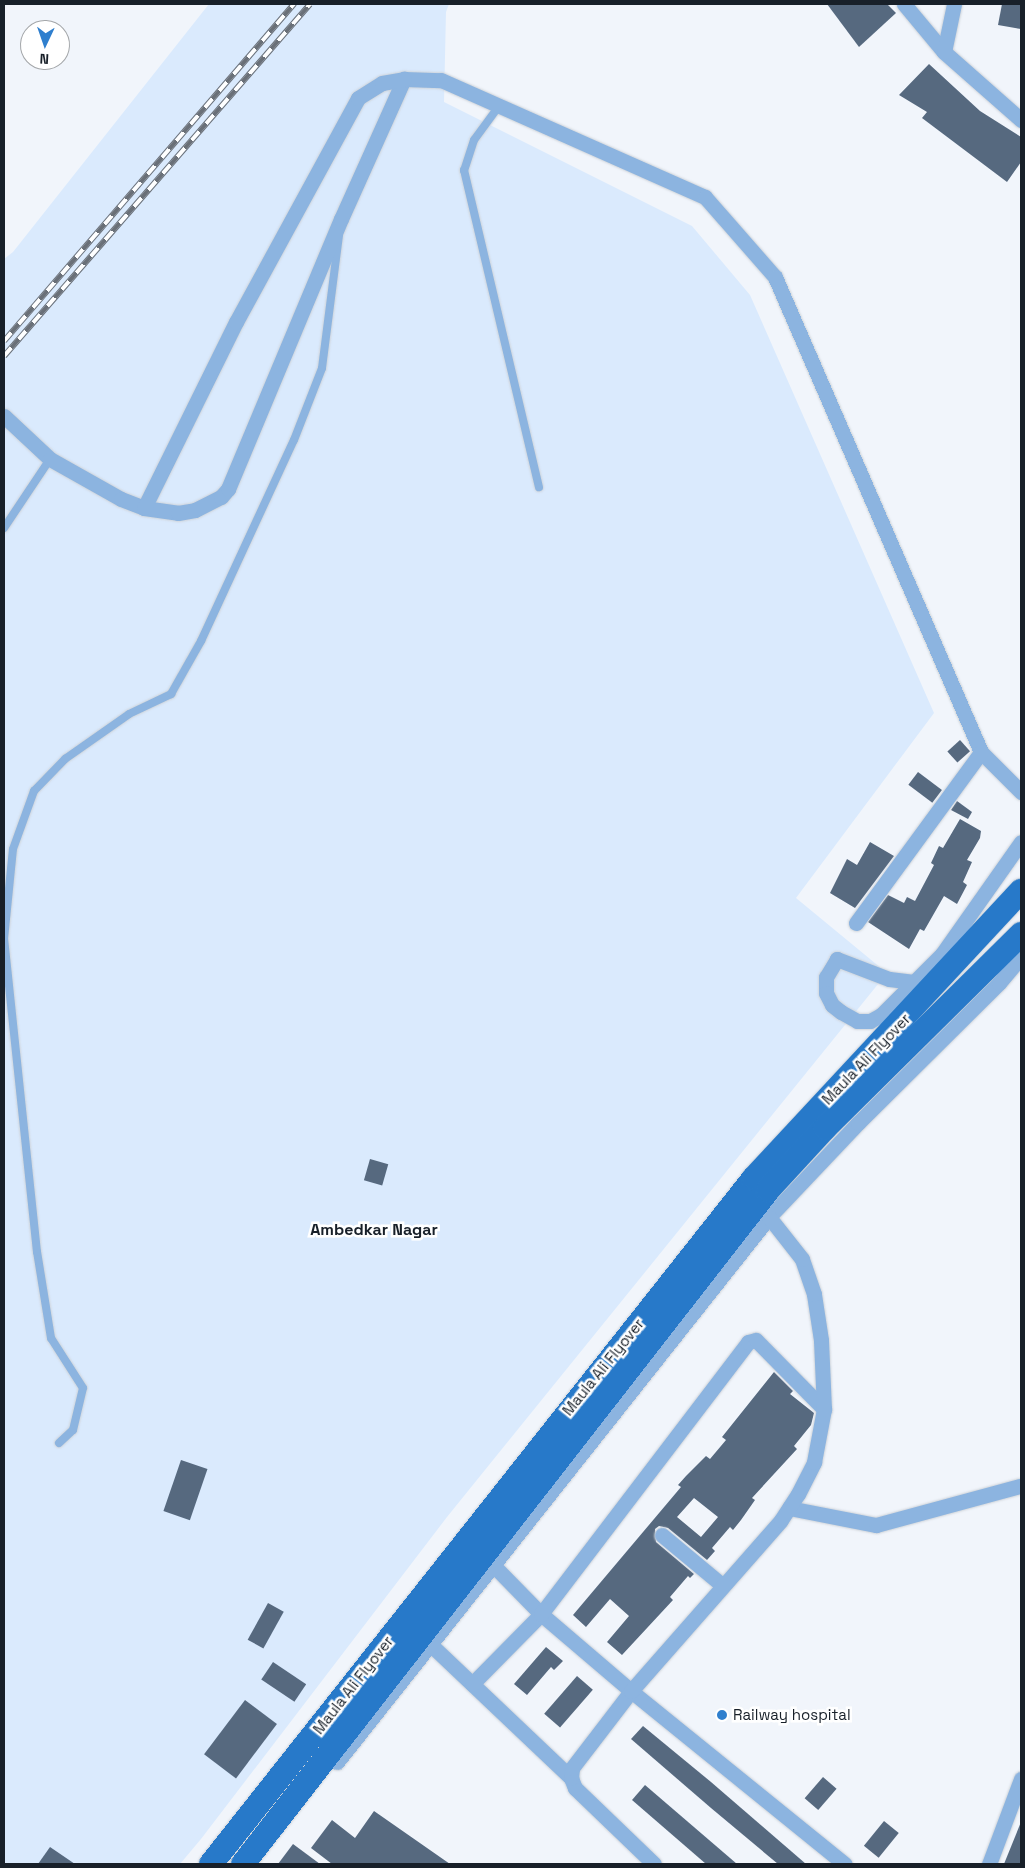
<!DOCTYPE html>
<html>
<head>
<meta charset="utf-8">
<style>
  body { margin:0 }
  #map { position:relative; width:1025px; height:1868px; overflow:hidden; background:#f1f5fb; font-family:"Space Grotesk",sans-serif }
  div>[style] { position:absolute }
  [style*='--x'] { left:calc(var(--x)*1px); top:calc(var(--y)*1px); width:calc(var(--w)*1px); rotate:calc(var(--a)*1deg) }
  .built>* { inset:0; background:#daeafd }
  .building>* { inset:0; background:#56697f; transform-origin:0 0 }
  .roads { filter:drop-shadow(0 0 1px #ced3d9) drop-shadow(0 0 1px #ced3d9) }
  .lane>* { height:8px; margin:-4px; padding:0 4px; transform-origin:4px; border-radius:4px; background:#8cb4e0 }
  .street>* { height:15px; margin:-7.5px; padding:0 7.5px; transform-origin:7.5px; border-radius:7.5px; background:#8cb4e0 }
  .primary>* { height:24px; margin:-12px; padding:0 12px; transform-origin:12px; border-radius:12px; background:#2779c9 }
  .rail>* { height:5.5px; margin-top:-2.75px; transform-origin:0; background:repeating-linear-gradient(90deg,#fff 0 11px,#6a7078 0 22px); box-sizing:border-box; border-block:1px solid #6a7078 }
  .dots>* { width:14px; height:14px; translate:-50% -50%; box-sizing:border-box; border:2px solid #fff; border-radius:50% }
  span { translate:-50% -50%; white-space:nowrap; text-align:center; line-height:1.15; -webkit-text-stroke:5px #fff; paint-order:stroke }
  .street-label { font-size:15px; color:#182029 }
  .poi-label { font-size:15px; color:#182029 }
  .left { translate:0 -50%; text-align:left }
  .neighbourhood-label { font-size:16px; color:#182029; font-weight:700 }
  .frame { position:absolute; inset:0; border:5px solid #182029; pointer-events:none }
  .north { position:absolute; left:20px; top:20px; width:50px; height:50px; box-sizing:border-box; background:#fff; border:1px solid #a3a6a9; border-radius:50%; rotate:183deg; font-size:14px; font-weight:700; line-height:20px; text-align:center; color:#182029 }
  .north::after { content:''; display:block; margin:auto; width:18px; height:22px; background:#2f7fce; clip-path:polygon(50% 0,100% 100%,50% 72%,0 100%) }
</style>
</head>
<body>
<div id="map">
  <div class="built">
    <i style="clip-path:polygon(209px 4px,449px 4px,446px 12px,444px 102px,692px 226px,750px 295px,934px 713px,796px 898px,887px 973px,447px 1517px,201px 1839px,180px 1864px,4px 1864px,4px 259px,13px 252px)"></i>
  </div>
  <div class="building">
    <i style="clip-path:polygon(827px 4px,887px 4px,896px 13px,859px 47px)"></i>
    <i style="clip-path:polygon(1002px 4px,1021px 4px,1021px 29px,998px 25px)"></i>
    <i style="clip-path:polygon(929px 64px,980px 111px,1021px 137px,1021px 162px,1007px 182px,922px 118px,927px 112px,899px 95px)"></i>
    <i style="left:960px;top:740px;width:15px;height:17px;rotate:48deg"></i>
    <i style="left:918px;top:772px;width:30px;height:16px;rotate:37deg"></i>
    <i style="clip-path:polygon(957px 801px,972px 812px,968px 819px,951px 810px)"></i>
    <i style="clip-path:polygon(960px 819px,981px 831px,980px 838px,967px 860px,972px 862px,963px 882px,967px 885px,957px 904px,944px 896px,924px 931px,920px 929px,909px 949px,868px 922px,888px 895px,904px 903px,907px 897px,915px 901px,934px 865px,931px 863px,939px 846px,943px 848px)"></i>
    <i style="clip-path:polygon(870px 842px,894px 856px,855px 908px,830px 893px,847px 859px,857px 865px)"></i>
    <i style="left:370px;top:1159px;width:19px;height:22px;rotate:16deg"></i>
    <i style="clip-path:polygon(evenodd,774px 1372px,793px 1391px,790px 1394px,814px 1413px,811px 1425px,794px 1446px,797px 1449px,752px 1498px,755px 1500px,741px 1520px,733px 1530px,730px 1527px,712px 1548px,715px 1551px,707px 1560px,668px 1528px,659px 1526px,655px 1529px,656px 1542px,694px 1574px,690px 1578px,688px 1576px,670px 1597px,673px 1600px,622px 1655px,607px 1642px,629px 1616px,610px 1599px,586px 1627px,573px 1615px,681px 1487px,678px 1485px,686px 1476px,706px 1456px,710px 1459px,726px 1440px,722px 1437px,774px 1372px,694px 1498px,718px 1517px,701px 1537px,677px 1517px,694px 1498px)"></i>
    <i style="left:181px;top:1460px;width:28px;height:54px;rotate:19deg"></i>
    <i style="left:268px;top:1603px;width:18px;height:42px;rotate:29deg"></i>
    <i style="clip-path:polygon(546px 1647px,563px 1661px,554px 1670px,551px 1667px,527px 1695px,514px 1684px)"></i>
    <i style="left:273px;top:1662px;width:40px;height:21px;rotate:34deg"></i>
    <i style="left:577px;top:1676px;width:21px;height:50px;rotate:41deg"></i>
    <i style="left:245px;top:1700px;width:40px;height:68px;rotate:37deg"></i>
    <i style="clip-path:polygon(643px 1726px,711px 1782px,806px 1864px,778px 1864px,711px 1808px,631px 1739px)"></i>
    <i style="left:823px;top:1777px;width:18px;height:28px;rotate:41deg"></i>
    <i style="clip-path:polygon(645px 1785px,737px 1864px,706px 1864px,632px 1800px)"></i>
    <i style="clip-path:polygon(374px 1811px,450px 1864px,332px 1864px,311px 1848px,332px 1820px,355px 1838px)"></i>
    <i style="left:884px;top:1821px;width:19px;height:32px;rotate:39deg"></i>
    <i style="clip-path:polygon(1021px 1822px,1021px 1864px,1004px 1864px)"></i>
    <i style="clip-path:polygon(293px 1844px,320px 1864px,278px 1864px)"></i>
    <i style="clip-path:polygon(50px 1847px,75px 1864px,38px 1864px)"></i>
  </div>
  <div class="roads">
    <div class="lane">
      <i style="--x:499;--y:106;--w:42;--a:126.3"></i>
      <i style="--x:474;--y:140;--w:32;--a:108"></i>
      <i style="--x:464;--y:170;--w:326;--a:76.7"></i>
      <i style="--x:4;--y:528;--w:83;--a:-56.3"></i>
      <i style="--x:59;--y:1443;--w:19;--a:-43"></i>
      <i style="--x:73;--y:1430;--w:43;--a:-76.6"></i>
      <i style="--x:83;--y:1388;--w:59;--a:-122.6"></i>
      <i style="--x:51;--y:1338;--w:87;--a:-99.2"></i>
      <i style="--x:37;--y:1252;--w:315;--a:-96"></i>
      <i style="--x:4;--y:939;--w:90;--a:-84.3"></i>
      <i style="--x:13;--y:849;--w:62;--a:-70.1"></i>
      <i style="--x:34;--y:791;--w:45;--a:-45.9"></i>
      <i style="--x:65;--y:759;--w:78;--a:-35.1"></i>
      <i style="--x:129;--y:714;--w:47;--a:-25.5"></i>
      <i style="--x:171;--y:694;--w:61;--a:-60.5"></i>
      <i style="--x:201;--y:641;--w:221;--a:-65.2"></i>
      <i style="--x:294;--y:440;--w:77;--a:-68.7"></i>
      <i style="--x:322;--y:368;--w:133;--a:-82.7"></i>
    </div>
    <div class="street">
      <i style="--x:904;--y:4;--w:62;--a:50.2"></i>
      <i style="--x:944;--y:52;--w:103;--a:41.4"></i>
      <i style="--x:944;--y:52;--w:49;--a:-78.2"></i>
      <i style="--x:4;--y:416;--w:63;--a:43.1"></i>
      <i style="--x:50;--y:459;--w:81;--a:29.4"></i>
      <i style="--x:121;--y:499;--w:25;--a:21"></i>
      <i style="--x:144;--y:508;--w:34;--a:8"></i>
      <i style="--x:178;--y:513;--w:17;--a:-10"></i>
      <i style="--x:195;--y:510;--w:29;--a:-27"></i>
      <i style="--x:221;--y:497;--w:11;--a:-49"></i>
      <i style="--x:228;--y:489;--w:293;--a:-67.3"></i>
      <i style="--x:341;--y:219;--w:154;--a:-65.8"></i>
      <i style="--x:404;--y:79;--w:37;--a:2"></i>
      <i style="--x:441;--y:80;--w:289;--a:23.9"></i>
      <i style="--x:705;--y:197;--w:106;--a:48.8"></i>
      <i style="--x:775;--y:277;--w:518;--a:66.55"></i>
      <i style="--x:981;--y:752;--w:57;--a:45"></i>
      <i style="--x:144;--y:508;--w:208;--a:-63.7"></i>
      <i style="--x:236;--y:322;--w:255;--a:-61.4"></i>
      <i style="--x:358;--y:98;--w:28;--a:-32"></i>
      <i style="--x:382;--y:83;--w:22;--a:-10"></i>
      <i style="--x:856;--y:923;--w:212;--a:-53.8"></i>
      <i style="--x:914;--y:982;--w:25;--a:-173"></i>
      <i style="--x:889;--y:979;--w:56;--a:-159"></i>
      <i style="--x:837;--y:959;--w:21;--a:121"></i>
      <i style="--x:826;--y:977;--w:16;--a:90"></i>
      <i style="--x:826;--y:993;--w:13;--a:63"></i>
      <i style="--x:832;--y:1005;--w:11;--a:38"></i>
      <i style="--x:841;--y:1012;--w:18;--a:29"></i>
      <i style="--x:857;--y:1021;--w:13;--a:0"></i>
      <i style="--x:870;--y:1021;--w:13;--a:-29"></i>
      <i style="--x:881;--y:1015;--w:86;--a:-45"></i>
      <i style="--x:942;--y:954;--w:137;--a:-54.8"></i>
      <i style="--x:789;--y:1508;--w:89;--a:11.1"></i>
      <i style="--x:876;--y:1525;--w:149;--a:-15.2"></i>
      <i style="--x:662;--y:1535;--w:78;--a:39.8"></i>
      <i style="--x:492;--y:1564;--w:70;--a:45.6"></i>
      <i style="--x:541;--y:1614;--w:118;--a:40.5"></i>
      <i style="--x:631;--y:1691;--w:275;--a:39"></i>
      <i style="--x:430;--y:1644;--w:195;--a:43.5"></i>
      <i style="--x:472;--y:1684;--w:98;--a:-45.4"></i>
      <i style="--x:541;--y:1614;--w:342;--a:-52.7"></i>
      <i style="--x:748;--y:1342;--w:8;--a:-14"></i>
      <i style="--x:756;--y:1340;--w:97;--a:45.4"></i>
      <i style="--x:337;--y:1762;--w:695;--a:-51.6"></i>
      <i style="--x:769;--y:1217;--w:129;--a:-46.6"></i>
      <i style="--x:858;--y:1123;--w:199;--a:-44.8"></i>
      <i style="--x:999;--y:983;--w:34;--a:-50"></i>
      <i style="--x:654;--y:1864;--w:110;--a:-136.1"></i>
      <i style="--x:575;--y:1788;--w:11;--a:-112"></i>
      <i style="--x:571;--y:1778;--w:10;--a:-84"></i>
      <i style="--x:572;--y:1768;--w:97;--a:-52.5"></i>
      <i style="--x:631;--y:1691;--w:227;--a:-48.7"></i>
      <i style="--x:781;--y:1520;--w:31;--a:-57"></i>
      <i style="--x:798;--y:1494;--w:36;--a:-63"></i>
      <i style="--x:814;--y:1462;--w:54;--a:-79.3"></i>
      <i style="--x:824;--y:1409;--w:69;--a:-92.5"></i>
      <i style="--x:821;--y:1340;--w:47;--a:-98.7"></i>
      <i style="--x:814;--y:1294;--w:37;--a:-109"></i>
      <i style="--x:802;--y:1259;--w:53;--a:-128.2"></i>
      <i style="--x:989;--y:1864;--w:91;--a:-69.4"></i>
    </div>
    <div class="primary">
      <i style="--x:211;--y:1864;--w:875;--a:-51.64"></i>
      <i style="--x:754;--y:1178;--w:392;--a:-47.1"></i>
      <i style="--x:243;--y:1864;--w:854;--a:-52.08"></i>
      <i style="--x:768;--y:1190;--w:84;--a:-47.4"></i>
      <i style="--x:825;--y:1128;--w:276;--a:-44.7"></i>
    </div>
  </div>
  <div class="rail">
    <i style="--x:4;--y:341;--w:445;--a:-49.3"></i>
    <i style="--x:4;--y:356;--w:466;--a:-49"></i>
  </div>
  <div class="dots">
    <i style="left:722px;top:1715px;background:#2f7fce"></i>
  </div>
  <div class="street-label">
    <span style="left:866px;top:1059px;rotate:-46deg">Maula Ali Flyover</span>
    <span style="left:603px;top:1367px;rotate:-51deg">Maula Ali Flyover</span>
    <span style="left:353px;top:1685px;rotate:-52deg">Maula Ali Flyover</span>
  </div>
  <div class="poi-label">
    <span class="left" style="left:733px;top:1715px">Railway hospital</span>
  </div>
  <div class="neighbourhood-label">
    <span style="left:374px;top:1230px">Ambedkar Nagar</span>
  </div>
  <div class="frame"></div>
  <div class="north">N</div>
</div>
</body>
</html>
